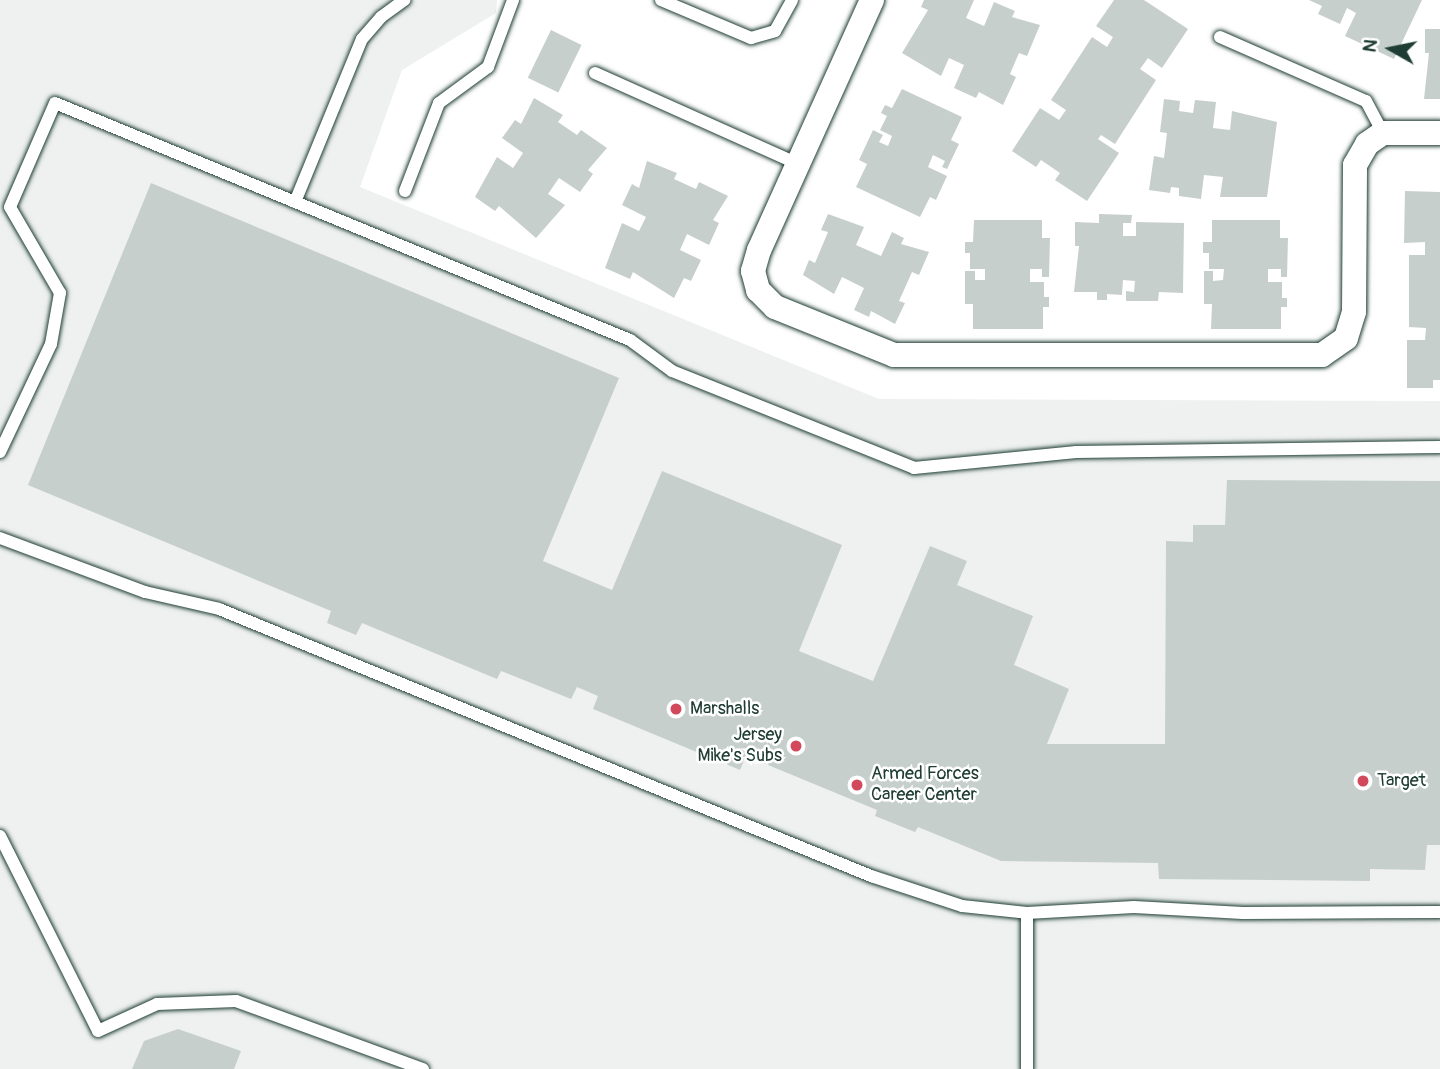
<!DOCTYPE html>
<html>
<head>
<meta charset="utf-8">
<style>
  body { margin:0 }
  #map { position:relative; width:1440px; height:1069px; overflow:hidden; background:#fff; font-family:Pangolin,sans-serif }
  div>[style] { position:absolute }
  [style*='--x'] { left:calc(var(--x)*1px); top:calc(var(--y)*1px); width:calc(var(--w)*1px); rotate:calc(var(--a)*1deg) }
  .built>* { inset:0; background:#eef1f0 }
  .building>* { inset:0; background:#c7cfcc; transform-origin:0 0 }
  .roads { filter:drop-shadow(0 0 2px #1f3d34) drop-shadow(0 0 2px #1f3d34) }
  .service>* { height:12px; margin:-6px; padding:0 6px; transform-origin:6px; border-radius:6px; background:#fff }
  .minor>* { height:24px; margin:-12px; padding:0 12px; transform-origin:12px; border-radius:12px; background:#fff }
  .dots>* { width:19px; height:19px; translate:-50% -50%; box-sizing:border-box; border:4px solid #fff; border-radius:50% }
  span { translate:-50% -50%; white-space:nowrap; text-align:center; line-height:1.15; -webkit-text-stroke:5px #fff; paint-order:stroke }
  .poi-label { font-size:18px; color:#1f3d34 }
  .left { translate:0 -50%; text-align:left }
  .right { translate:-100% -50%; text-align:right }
  .north { position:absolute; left:1356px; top:14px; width:70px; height:70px; -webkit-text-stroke:5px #fff; paint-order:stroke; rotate:279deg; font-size:19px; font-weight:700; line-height:28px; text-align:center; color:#1f3d34 }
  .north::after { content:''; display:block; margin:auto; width:24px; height:32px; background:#1f3d34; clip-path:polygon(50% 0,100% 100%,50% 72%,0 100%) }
</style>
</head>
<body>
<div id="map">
  <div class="built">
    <i style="clip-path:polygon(0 0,497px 0,496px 13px,402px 70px,360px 187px,879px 399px,1440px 401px,1440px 1069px,0 1069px)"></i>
  </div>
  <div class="building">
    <i style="clip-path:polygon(924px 0,974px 0,966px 18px,984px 26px,994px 2px,1015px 11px,1012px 17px,1040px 25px,1027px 56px,1019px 53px,1010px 74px,1016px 77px,1003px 105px,979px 92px,976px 98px,954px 88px,964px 65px,949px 58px,941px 76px,902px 53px,928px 10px,921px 7px)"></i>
    <i style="clip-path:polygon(1114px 0,1144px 0,1188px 29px,1162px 68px,1148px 58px,1140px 69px,1156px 80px,1115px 144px,1101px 135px,1098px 139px,1119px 153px,1087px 201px,1055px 180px,1060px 173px,1041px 160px,1036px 167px,1012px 151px,1040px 108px,1059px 120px,1066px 110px,1051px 100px,1092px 37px,1107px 47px,1113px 37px,1096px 26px)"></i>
    <i style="clip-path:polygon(1309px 0,1422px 0,1394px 59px,1345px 36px,1356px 13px,1347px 8px,1340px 24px,1318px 14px,1322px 6px)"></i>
    <i style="clip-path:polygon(1425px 29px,1440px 29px,1440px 99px,1424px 99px,1429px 53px,1425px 53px)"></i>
    <i style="left:551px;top:30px;width:34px;height:53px;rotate:26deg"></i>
    <i style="clip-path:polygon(902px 89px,962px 117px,951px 140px,959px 144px,947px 169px,942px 167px,945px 161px,933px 155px,928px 167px,947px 176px,936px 200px,930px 197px,920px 217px,856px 187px,867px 164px,859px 160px,873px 130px,883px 135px,879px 142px,888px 146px,892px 136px,880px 130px,887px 116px,881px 113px,885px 105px,892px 108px)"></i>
    <i style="clip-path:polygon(534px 98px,563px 115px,558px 122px,577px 135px,581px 130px,607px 148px,588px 170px,593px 174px,580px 192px,559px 178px,548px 194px,565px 205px,536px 238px,499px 206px,495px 211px,475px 197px,497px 157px,513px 168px,523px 153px,502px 138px,515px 120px,521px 124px)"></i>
    <i style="clip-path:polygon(1164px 99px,1180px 101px,1179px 111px,1193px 113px,1195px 100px,1216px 102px,1213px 128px,1230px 130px,1232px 111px,1277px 122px,1267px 197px,1220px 197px,1223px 177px,1204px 175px,1201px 199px,1179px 196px,1179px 188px,1171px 187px,1170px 193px,1149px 190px,1154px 156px,1164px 158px,1167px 133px,1160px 132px)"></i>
    <i style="clip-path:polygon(647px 161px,677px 173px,674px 179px,696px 189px,699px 182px,728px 196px,713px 220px,719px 223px,709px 245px,687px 234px,680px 250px,701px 260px,691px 281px,684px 278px,674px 298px,633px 272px,630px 279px,605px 268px,622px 223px,639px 231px,646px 217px,622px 205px,632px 184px,639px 188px)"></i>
    <i style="clip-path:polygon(151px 183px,619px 378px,543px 561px,612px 590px,662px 471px,842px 545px,799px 651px,873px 681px,930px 546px,967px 561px,957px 585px,1033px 616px,1014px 665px,1069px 689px,1047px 744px,1165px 744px,1166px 541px,1193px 542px,1193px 525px,1225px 525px,1227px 480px,1440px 481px,1440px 845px,1427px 845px,1425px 870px,1370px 869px,1370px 881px,1159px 879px,1158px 863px,1001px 861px,918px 827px,915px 832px,875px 816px,877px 810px,746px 756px,740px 770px,593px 709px,598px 696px,577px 687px,571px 699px,501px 671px,497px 679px,362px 623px,356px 635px,327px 623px,331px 611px,28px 485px)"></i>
    <i style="clip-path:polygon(1405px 191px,1440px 192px,1440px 380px,1433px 380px,1433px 388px,1407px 388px,1407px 340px,1425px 340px,1426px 328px,1409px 327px,1409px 255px,1425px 255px,1425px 242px,1404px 243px)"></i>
    <i style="clip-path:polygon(828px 214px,864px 227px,856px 245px,881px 256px,892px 232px,904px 238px,901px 244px,929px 252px,919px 275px,912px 272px,899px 301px,905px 303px,895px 324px,871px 311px,869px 317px,854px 310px,864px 288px,842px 277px,834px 294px,803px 275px,809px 260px,815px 263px,828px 232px,821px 230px)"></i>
    <i style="clip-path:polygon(1099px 214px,1132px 215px,1131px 223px,1123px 223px,1123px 236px,1136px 236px,1136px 222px,1184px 223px,1183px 293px,1159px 292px,1158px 301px,1126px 301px,1126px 291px,1134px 292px,1135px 281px,1123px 280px,1122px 295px,1107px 294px,1107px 300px,1097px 300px,1097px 292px,1074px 292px,1079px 246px,1075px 246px,1075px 222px,1099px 223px)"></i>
    <i style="clip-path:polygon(974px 220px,1042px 220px,1042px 238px,1050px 238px,1049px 277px,1042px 277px,1042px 269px,1030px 269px,1030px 282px,1044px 282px,1044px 297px,1049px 297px,1049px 307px,1043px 307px,1043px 329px,973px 329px,973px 304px,965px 304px,965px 271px,975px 271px,975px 280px,985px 280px,985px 269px,970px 269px,970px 253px,965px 253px,965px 242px,973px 242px)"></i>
    <i style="clip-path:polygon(1212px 220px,1280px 220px,1280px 238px,1288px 238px,1287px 277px,1281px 277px,1281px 269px,1268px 269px,1268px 282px,1282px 282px,1282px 298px,1287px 298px,1287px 307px,1281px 307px,1281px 329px,1211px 329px,1212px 304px,1204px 304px,1204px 271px,1213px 271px,1213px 281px,1223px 280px,1224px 269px,1209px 269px,1209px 253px,1203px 253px,1203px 242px,1212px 242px)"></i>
    <i style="clip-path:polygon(178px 1029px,241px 1051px,234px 1069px,132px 1069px,144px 1041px)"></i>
  </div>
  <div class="roads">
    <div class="service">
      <i style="--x:661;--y:0;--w:98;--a:22.9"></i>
      <i style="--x:751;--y:38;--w:25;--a:-16"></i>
      <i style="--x:775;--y:31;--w:35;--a:-61"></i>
      <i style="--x:1220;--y:37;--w:159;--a:23.7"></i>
      <i style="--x:1366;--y:101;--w:36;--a:62"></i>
      <i style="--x:595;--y:73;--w:222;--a:24.1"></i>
      <i style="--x:405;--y:191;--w:94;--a:-68.9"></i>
      <i style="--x:439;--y:103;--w:61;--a:-36.3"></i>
      <i style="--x:488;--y:67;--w:72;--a:-69.5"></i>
      <i style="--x:295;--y:202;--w:176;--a:-67.7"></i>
      <i style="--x:362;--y:39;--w:29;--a:-49"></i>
      <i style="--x:381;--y:17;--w:29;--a:-36"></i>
      <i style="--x:0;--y:452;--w:119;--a:-64.7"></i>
      <i style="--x:51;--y:344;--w:52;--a:-80"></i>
      <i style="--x:60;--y:293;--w:99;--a:-120.2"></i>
      <i style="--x:10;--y:207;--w:113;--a:-66.6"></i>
      <i style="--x:55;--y:103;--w:622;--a:22.4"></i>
      <i style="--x:630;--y:340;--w:52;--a:36.4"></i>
      <i style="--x:672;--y:371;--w:261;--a:21.8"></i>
      <i style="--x:914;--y:468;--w:163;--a:-5.6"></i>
      <i style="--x:1076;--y:452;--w:364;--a:-0.8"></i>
      <i style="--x:0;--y:538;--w:155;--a:20.4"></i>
      <i style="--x:145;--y:592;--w:76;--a:12.9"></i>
      <i style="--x:219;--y:609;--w:705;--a:22.27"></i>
      <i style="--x:871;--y:876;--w:96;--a:18.2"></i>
      <i style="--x:962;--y:906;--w:65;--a:6.1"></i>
      <i style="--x:1027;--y:913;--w:107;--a:-3.2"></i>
      <i style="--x:1134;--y:907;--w:109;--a:3.2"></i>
      <i style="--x:1243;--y:913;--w:197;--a:-0.3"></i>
      <i style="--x:0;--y:836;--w:218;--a:63.3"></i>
      <i style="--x:98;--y:1031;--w:65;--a:-24.6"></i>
      <i style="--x:157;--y:1004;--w:79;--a:-2.2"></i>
      <i style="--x:236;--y:1001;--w:199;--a:20"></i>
      <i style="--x:1027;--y:1069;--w:156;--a:-90"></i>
    </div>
    <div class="minor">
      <i style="--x:872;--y:0;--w:274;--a:114.3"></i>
      <i style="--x:759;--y:250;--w:22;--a:106"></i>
      <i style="--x:753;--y:271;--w:20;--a:75"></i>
      <i style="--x:758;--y:290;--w:24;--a:45"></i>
      <i style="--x:775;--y:307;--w:128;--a:22"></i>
      <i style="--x:894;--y:355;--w:428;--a:0"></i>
      <i style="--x:1322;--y:355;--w:29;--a:-35"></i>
      <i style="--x:1346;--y:338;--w:27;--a:-73"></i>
      <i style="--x:1354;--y:312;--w:147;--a:-89.6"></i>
      <i style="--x:1355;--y:165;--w:24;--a:-60"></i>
      <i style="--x:1367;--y:144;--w:19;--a:-35"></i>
      <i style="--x:1383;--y:133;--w:57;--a:0"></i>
    </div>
  </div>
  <div class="dots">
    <i style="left:676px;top:709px;background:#d1495b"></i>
    <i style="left:796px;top:746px;background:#d1495b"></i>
    <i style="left:1363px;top:781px;background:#d1495b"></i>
    <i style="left:857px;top:785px;background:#d1495b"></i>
  </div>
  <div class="poi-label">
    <span class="left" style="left:690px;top:709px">Marshalls</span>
    <span class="right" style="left:782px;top:746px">Jersey<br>Mike's Subs</span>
    <span class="left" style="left:871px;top:785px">Armed Forces<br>Career Center</span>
    <span class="left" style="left:1377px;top:781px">Target</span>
  </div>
  <div class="north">N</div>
</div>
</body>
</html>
